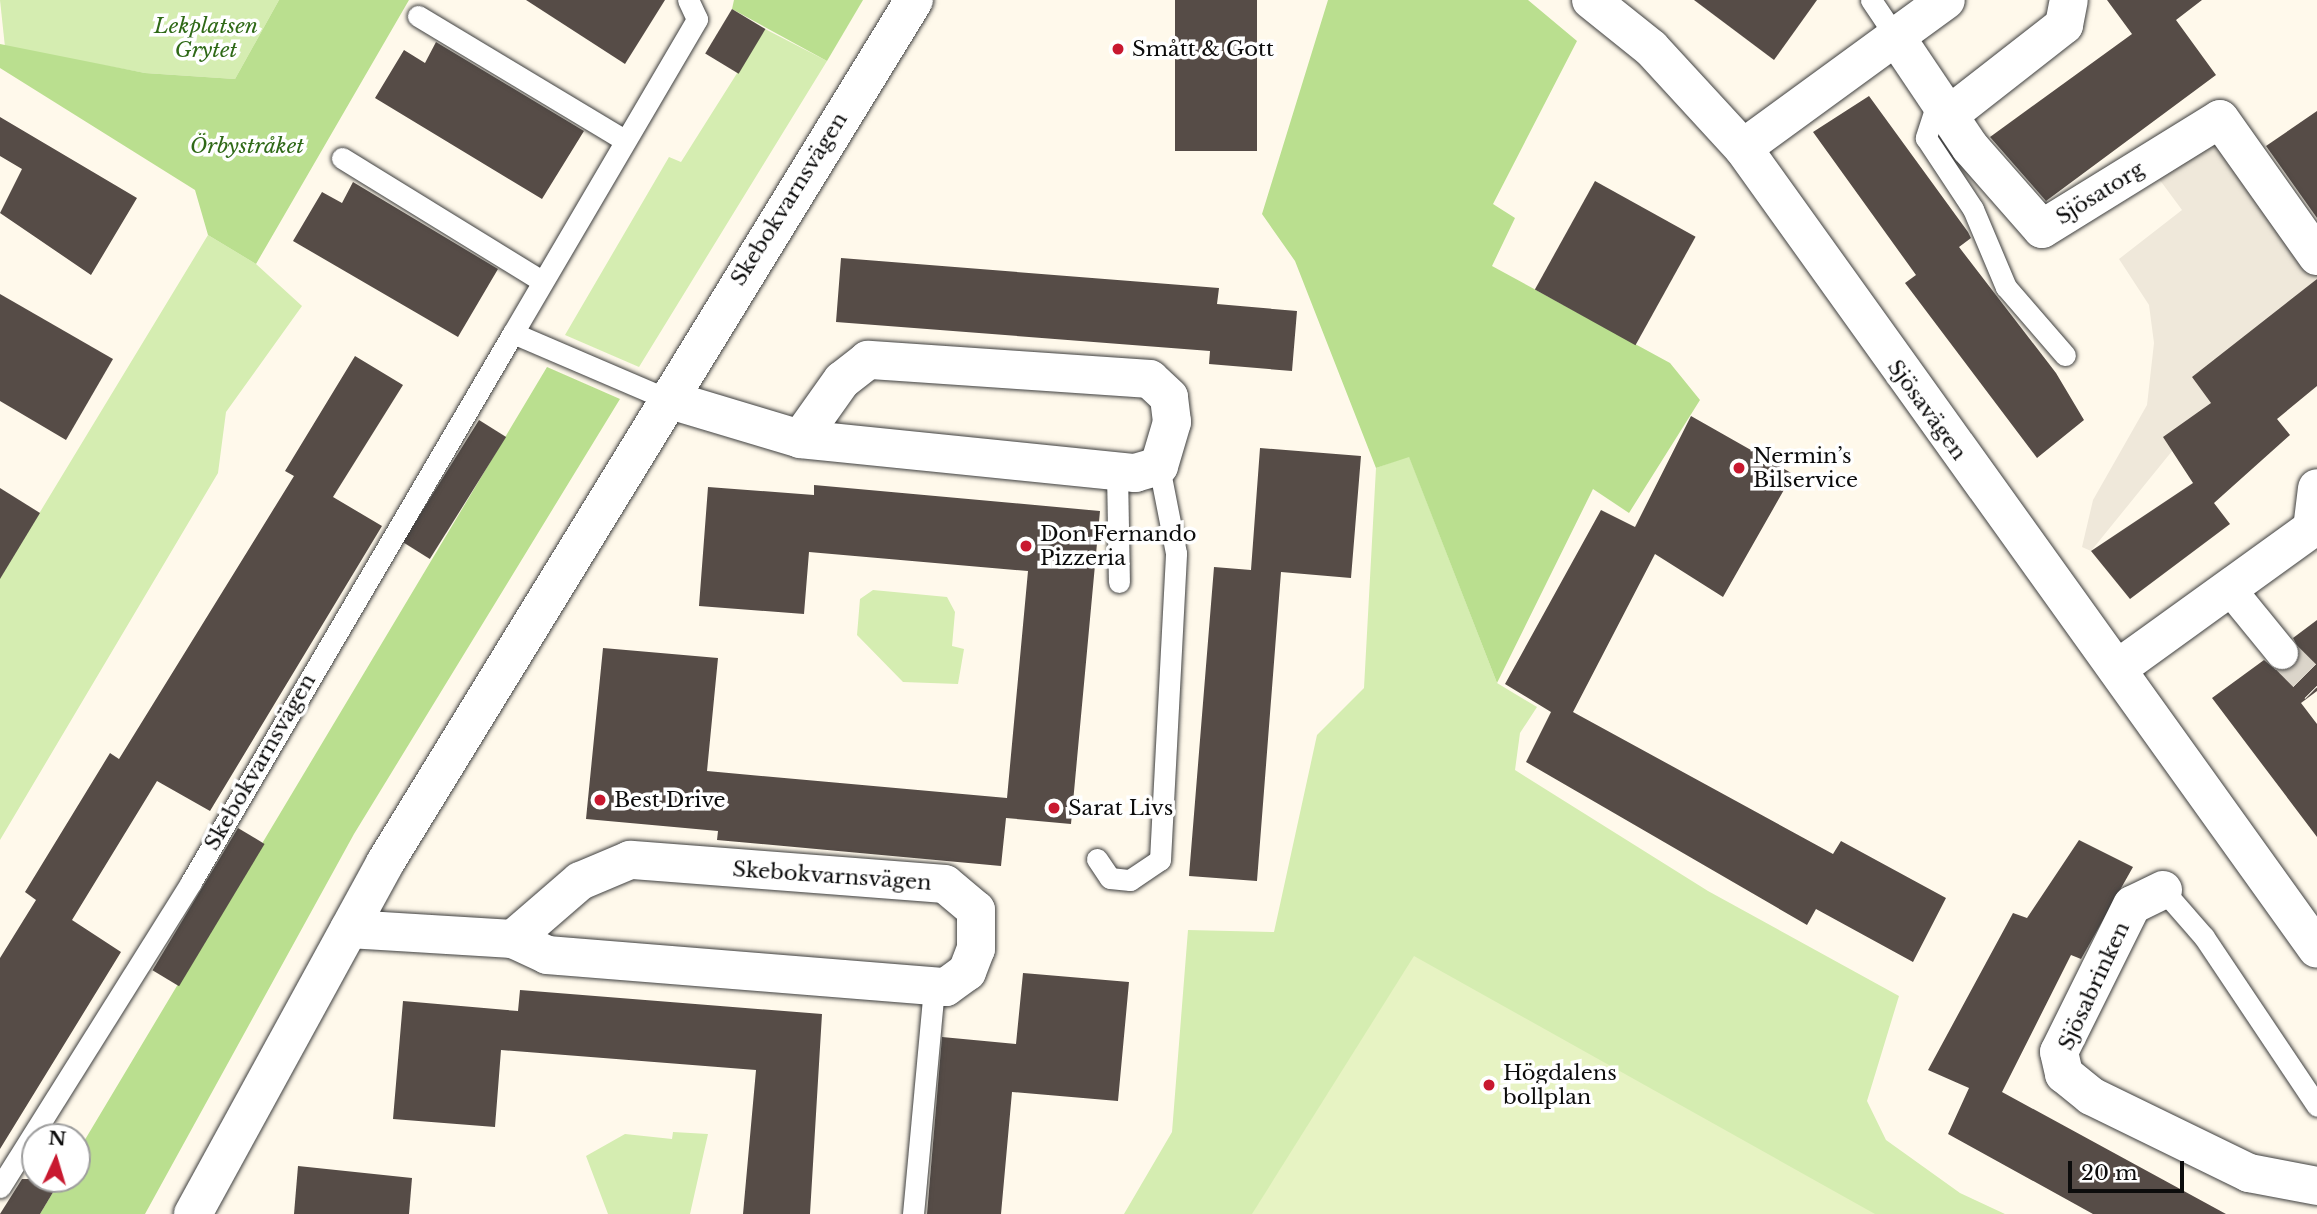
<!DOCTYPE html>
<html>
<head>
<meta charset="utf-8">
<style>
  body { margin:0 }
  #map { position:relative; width:2317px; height:1214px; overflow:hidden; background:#fff9eb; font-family:"Libre Baskerville",serif }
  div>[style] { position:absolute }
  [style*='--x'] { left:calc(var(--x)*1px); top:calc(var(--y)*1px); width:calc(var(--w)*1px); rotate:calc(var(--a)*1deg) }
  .green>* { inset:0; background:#d5edb1 }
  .forest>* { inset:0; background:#badf8f }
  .pitch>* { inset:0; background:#e7f3c3 }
  .plaza>* { inset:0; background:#efe8da }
  .building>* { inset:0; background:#564c47; transform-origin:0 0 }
  .pedestrian-tunnel>* { height:32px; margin-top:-16px; transform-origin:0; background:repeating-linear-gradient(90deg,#dbd5ca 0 32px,transparent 0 48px) }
  .roads { filter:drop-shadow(0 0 2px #3f3f3f) drop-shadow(0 0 2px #3f3f3f) }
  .service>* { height:21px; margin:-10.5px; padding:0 10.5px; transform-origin:10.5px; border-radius:10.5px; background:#fff }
  .pedestrian>* { height:32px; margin:-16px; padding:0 16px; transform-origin:16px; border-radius:16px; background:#fff }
  .minor>* { height:38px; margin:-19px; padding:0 19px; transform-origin:19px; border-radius:19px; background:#fff }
  .dots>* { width:19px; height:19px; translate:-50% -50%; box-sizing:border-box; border:4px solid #fff; border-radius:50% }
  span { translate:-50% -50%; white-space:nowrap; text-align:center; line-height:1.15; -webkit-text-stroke:7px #fff; paint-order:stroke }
  .park-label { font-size:21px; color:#2f6917; font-style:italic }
  .poi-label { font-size:21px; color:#0c0c0c }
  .left { translate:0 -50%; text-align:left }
  .street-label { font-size:21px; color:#0c0c0c }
  .north { position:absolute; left:21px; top:1123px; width:70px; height:70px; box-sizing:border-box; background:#fff; border:2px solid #9e9e9e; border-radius:50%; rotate:4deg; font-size:19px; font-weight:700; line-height:28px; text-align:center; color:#0c0c0c }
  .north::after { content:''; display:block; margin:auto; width:24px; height:32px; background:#c8182f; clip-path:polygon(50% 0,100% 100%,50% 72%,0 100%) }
  .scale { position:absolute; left:2068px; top:1161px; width:116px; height:32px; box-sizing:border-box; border:4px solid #0c0c0c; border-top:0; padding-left:9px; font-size:21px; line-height:24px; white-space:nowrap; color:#0c0c0c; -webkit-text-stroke:5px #fff; paint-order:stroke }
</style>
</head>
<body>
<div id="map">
  <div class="green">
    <i style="clip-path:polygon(0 0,279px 0,235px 79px,145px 73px,5px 47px)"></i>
    <i style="clip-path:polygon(765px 29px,827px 61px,639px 367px,565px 335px,669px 157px,681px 162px)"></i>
    <i style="clip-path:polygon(208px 235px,256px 264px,302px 306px,226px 412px,218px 473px,0 840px,0 578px)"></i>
    <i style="clip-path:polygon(1409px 456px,1497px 683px,1537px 707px,1520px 733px,1515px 770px,1708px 891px,1899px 996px,1867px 1101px,1886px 1140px,1960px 1193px,2005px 1214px,1124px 1214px,1172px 1132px,1188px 930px,1274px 932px,1317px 735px,1364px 688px,1376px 468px)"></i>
    <i style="clip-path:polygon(873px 590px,947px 597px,955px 612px,952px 646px,964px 649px,958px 684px,903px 682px,857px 635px,860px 599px)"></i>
    <i style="clip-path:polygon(673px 1132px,708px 1134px,690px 1214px,608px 1214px,586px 1156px,625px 1134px,672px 1139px)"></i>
  </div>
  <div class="forest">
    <i style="clip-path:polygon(279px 0,409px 0,256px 264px,208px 235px,195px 190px,0 68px,0 44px,145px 73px,235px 79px)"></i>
    <i style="clip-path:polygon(734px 0,863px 0,827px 61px,732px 9px)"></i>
    <i style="clip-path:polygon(1328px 0,1528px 0,1577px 41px,1493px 204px,1515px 218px,1492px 266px,1670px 363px,1700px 400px,1629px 513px,1593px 489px,1497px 683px,1409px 457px,1376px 468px,1295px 261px,1262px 214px)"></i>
    <i style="clip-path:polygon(547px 367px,620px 399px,354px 834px,145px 1214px,40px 1214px,61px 1179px,77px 1179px,77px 1153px)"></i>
  </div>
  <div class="pitch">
    <i style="clip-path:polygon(1414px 956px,1875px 1214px,1252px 1214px)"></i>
  </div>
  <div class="plaza">
    <i style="clip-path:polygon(2220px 119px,2317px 256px,2317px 290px,2211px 403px,2091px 551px,2082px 547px,2093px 500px,2147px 405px,2154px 343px,2149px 305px,2119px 259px,2182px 210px,2148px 164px)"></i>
  </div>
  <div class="building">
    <i style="clip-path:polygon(526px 0,665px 0,625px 64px)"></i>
    <i style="left:1175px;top:0;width:82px;height:151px"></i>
    <i style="clip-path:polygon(1694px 0,1817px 0,1774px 60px)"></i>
    <i style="clip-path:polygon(2107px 0,2202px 0,2176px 20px,2216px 75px,2046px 201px,1990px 137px,2132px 34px)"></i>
    <i style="left:732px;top:9px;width:39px;height:52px;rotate:31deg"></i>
    <i style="clip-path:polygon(436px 42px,584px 131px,542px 199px,375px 98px,404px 50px,425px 63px)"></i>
    <i style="clip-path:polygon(1869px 96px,1968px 232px,1971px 238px,1959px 247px,2056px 373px,2084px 420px,2037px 458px,1905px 283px,1916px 275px,1813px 132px)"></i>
    <i style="clip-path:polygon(2317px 111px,2317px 218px,2266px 146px)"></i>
    <i style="clip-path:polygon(0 117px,137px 198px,91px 275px,0 213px,22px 169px,0 156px)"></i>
    <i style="left:1595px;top:181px;width:115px;height:124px;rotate:29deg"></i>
    <i style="clip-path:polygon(353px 182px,498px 269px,458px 337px,293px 241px,322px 192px,342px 203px)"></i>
    <i style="clip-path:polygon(841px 258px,1219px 288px,1217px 304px,1297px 311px,1292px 371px,1209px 364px,1210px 351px,836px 322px)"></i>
    <i style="clip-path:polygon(2317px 279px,2317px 386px,2277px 419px,2290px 435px,2214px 503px,2230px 524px,2130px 599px,2091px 551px,2193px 483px,2163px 437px,2211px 403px,2192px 377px)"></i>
    <i style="clip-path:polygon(0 294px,113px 359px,66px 440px,0 401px)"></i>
    <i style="clip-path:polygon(355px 356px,403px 385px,333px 497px,382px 526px,210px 811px,157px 781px,72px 920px,121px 952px,0 1149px,0 958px,36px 900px,25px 892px,110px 753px,119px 759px,294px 476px,285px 471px)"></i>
    <i style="clip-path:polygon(1691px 416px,1793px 474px,1723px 597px,1655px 554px,1573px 712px,1833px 854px,1841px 841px,1946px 898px,1913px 962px,1816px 909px,1807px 925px,1526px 762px,1551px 712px,1505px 684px,1601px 510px,1635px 527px)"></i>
    <i style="left:479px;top:420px;width:32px;height:144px;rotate:32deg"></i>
    <i style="clip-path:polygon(1260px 448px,1361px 456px,1351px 578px,1281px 572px,1257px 881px,1189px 876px,1214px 567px,1251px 570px)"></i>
    <i style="clip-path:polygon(814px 485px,1100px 511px,1071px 824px,1006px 818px,1001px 866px,717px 840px,718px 831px,586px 819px,603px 648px,718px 658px,707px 771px,1007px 798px,1028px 571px,809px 552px,804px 614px,699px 606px,708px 487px,814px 495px)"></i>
    <i style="clip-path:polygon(0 488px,40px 513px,0 579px)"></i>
    <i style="clip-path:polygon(2317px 620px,2317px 691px,2301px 703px,2317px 724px,2317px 837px,2212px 698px,2264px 660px,2276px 670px,2293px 668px,2300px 651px,2293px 638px)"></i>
    <i style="left:238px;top:828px;width:31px;height:166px;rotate:31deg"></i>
    <i style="clip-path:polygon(2079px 840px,2133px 867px,2081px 959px,2071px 955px,2002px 1092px,2226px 1214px,2093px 1214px,1948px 1134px,1969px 1088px,1928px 1070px,2013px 913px,2027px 918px)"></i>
    <i style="clip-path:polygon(1023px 973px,1129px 982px,1118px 1101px,1012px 1092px,1001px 1214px,927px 1214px,942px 1037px,1016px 1044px)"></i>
    <i style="clip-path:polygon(520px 990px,822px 1014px,810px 1214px,743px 1214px,756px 1070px,501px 1050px,495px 1127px,393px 1119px,403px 1001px,518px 1011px)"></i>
    <i style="clip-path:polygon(298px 1166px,412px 1178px,409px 1214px,294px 1214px)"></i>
    <i style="clip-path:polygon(22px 1179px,61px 1179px,40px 1214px,0 1214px)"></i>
  </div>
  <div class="pedestrian-tunnel">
    <i style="--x:2282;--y:653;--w:49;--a:45"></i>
  </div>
  <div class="roads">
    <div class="service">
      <i style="--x:1871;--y:0;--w:45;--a:56"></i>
      <i style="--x:418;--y:16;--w:240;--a:31"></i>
      <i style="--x:1938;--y:100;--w:40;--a:108"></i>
      <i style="--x:1926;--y:138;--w:85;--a:56.5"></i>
      <i style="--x:1973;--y:209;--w:85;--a:67.1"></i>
      <i style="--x:2006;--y:287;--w:90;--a:49.1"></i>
      <i style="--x:342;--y:158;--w:233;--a:31.6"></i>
      <i style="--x:513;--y:333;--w:364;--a:-59.6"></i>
      <i style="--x:697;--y:19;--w:21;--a:-115"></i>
      <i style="--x:1117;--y:471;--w:111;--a:89"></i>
      <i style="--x:1097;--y:859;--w:23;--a:56"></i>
      <i style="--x:1110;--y:878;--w:20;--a:6"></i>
      <i style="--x:1130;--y:880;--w:36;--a:-34"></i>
      <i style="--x:1160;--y:860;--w:307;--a:-87"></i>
      <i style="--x:1176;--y:553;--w:89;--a:-101.1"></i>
      <i style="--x:2163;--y:890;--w:62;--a:48.9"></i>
      <i style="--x:2204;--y:937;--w:203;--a:56.2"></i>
      <i style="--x:0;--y:1187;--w:360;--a:-57.9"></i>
      <i style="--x:191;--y:882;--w:636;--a:-59.61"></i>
      <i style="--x:513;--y:333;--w:168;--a:23.2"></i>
      <i style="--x:913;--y:1214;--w:229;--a:-84.7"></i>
    </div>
    <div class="pedestrian">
      <i style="--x:2229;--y:588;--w:84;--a:50.8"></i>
    </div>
    <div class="minor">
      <i style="--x:1591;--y:0;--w:77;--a:38.7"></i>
      <i style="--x:1651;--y:48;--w:136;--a:47.4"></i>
      <i style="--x:1743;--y:148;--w:985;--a:54.37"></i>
      <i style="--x:1896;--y:37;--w:133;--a:56.1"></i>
      <i style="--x:1970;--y:147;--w:109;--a:48.7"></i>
      <i style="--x:2042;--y:229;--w:209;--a:-31.7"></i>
      <i style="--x:2220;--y:119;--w:168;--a:54.7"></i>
      <i style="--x:1949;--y:115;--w:146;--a:-38"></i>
      <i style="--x:2064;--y:25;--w:25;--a:-79"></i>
      <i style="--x:1743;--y:148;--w:251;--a:-36.1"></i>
      <i style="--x:667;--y:399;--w:139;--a:16.7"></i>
      <i style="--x:800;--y:439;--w:337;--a:5.8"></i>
      <i style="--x:1135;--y:473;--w:25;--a:-16"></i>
      <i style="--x:1159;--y:466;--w:46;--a:-73.5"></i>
      <i style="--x:1172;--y:422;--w:25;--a:-97"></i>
      <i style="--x:1169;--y:397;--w:26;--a:-137"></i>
      <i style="--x:1150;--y:379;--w:283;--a:-176.1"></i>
      <i style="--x:868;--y:360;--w:33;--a:142"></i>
      <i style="--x:842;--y:380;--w:72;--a:125.4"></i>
      <i style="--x:2312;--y:529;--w:41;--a:-83"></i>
      <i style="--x:2117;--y:669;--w:246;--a:-35.8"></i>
      <i style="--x:2163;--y:890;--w:34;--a:154"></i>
      <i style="--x:2132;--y:905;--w:164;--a:116.4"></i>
      <i style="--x:2059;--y:1052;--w:23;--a:77"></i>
      <i style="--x:2064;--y:1074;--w:35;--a:39"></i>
      <i style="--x:2091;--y:1096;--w:176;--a:26"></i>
      <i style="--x:2249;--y:1173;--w:69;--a:10.8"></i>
      <i style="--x:349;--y:929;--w:164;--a:3.5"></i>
      <i style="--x:513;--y:939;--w:38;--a:25"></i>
      <i style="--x:547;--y:955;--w:400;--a:4.6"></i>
      <i style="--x:946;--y:987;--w:26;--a:-36"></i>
      <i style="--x:967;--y:972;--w:25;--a:-69"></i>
      <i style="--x:976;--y:949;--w:39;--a:-90"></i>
      <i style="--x:976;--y:910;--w:40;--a:-140"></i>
      <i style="--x:945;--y:884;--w:316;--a:-175.6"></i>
      <i style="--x:630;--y:860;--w:54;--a:157.2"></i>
      <i style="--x:580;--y:881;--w:89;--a:139.1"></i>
      <i style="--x:193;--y:1214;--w:400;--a:-61.3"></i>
      <i style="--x:385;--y:863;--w:1012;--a:-58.49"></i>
    </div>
  </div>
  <div class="dots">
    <i style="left:1118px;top:49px;background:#c8182f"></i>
    <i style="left:1739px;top:468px;background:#c8182f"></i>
    <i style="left:1026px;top:546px;background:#c8182f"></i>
    <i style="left:600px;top:800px;background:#c8182f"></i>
    <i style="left:1054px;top:808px;background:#c8182f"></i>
    <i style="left:1489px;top:1085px;background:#c8182f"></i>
  </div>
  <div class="park-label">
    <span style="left:206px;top:38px">Lekplatsen<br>Grytet</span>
    <span style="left:247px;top:146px">Örbystråket</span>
  </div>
  <div class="poi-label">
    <span class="left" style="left:1132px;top:49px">Smått &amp; Gott</span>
    <span class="left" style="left:1753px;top:468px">Nermin’s<br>Bilservice</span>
    <span class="left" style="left:1040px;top:546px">Don Fernando<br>Pizzeria</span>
    <span class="left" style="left:614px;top:800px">Best Drive</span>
    <span class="left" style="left:1068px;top:808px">Sarat Livs</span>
    <span class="left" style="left:1503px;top:1085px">Högdalens<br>bollplan</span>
  </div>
  <div class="street-label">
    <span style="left:2100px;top:193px;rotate:-32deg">Sjösatorg</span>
    <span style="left:789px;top:199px;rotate:-58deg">Skebokvarnsvägen</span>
    <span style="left:1927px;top:410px;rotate:54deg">Sjösavägen</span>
    <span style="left:260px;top:762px;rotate:-60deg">Skebokvarnsvägen</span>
    <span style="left:832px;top:876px;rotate:4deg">Skebokvarnsvägen</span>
    <span style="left:2094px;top:986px;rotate:-65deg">Sjösabrinken</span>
  </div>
  <div class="north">N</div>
  <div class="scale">20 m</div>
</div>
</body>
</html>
